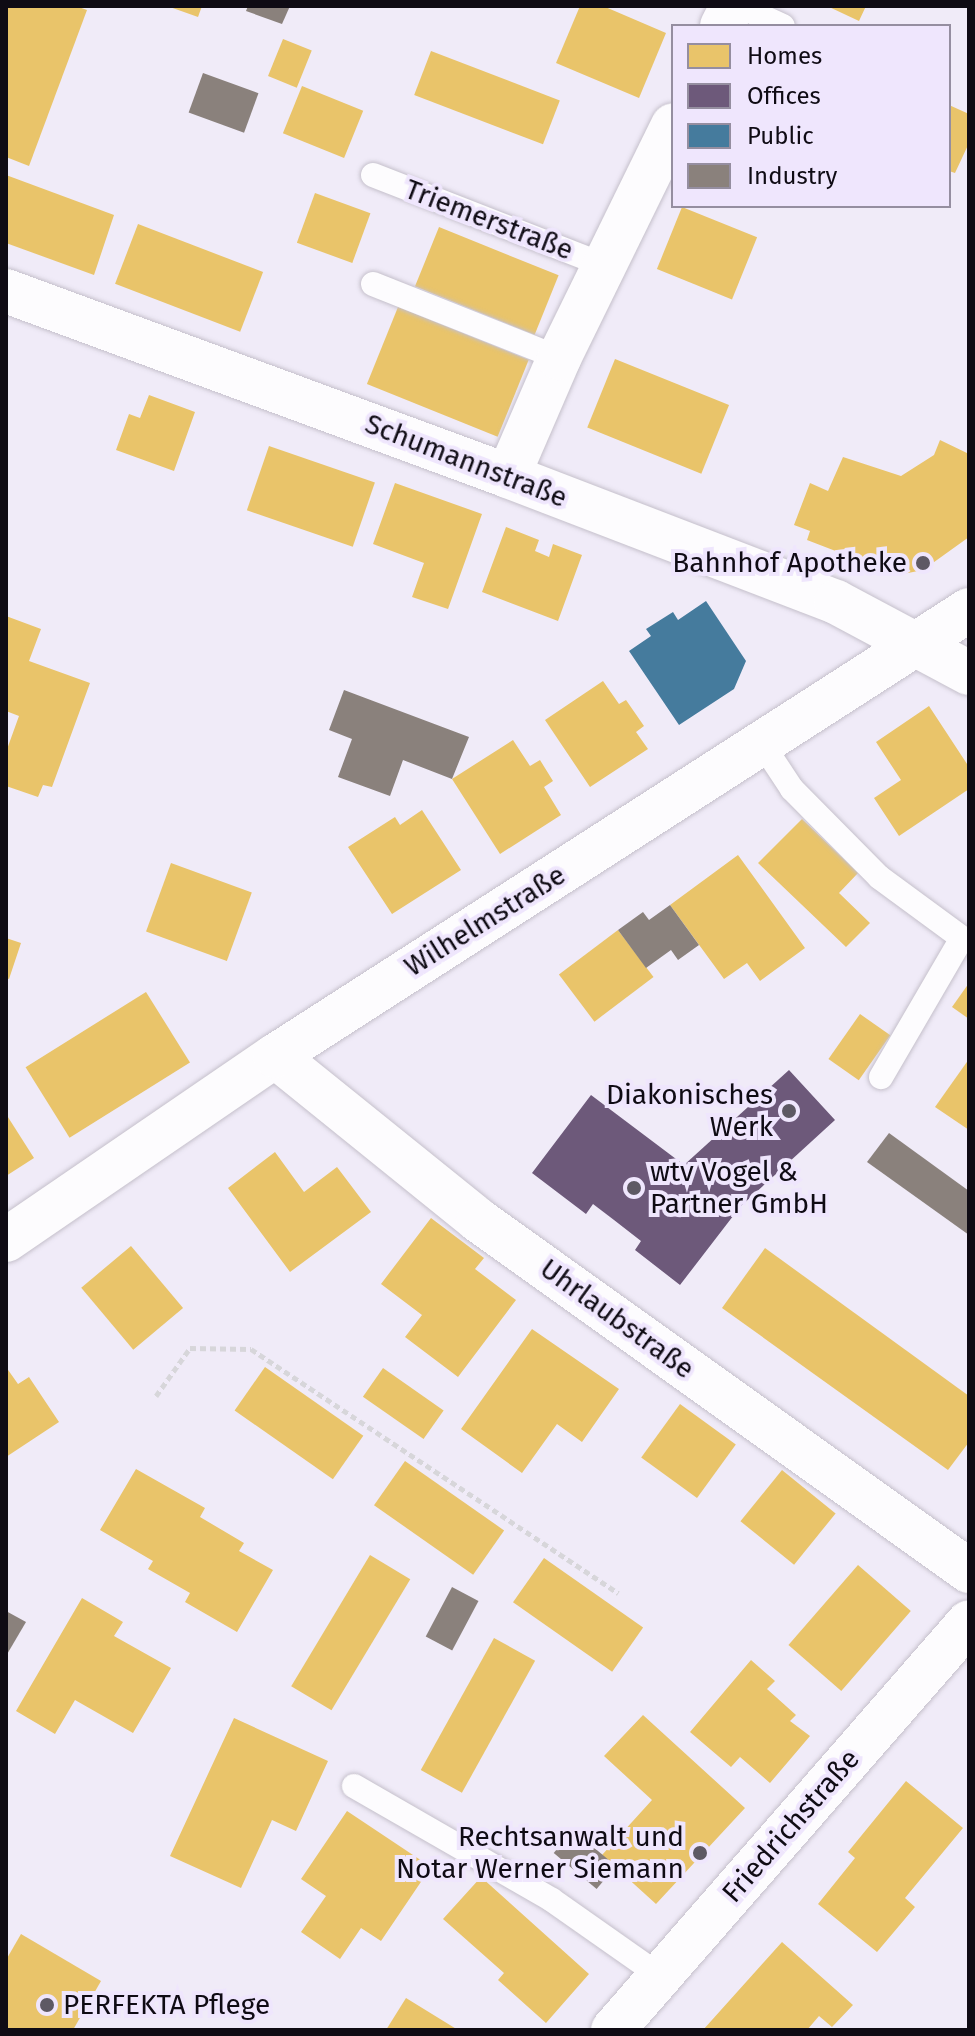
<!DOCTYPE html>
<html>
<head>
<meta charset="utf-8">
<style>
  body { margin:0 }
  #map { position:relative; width:975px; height:2036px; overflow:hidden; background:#f0ebf8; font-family:"Fira Sans",sans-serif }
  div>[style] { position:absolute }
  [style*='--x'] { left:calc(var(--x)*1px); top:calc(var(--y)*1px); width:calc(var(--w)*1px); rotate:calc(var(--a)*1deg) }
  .homes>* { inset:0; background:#e9c46a; transform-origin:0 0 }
  .offices>* { inset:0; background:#6d597a }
  .public>* { inset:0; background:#457b9d }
  .industry>* { inset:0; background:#8a817c; transform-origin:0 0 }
  .path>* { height:5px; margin-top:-2.5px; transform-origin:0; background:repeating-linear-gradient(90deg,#d7d6da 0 6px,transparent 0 10px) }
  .roads { filter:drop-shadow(0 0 2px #c5c0cb) drop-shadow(0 0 2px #c5c0cb) }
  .service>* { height:24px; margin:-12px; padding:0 12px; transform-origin:12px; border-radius:12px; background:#fdfcfe }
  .minor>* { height:44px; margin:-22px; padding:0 22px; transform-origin:22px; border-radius:22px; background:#fdfcfe }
  .dots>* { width:22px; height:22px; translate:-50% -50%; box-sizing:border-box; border:4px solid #efe6fd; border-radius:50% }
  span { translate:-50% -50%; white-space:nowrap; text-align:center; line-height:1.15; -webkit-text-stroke:8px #efe6fd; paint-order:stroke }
  .street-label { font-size:28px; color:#0f0b14 }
  .poi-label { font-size:28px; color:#0f0b14 }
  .right { translate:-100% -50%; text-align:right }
  .left { translate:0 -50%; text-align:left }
  .frame { position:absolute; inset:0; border:8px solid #0f0b14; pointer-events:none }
  .legend { position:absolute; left:671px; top:24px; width:280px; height:184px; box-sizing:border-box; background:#efe6fd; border:2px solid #958ea0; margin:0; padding:10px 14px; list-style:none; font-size:24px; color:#0f0b14 }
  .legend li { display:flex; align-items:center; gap:16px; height:40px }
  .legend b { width:40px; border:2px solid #958ea0 }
</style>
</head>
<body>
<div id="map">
  <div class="homes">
    <i style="clip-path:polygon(6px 6px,76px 6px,87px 10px,29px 166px,6px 157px)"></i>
    <i style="clip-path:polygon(167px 6px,202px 6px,198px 17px)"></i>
    <i style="clip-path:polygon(580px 6px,603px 6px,666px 33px,639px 98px,556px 63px)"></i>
    <i style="clip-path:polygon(827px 6px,866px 6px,859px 21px)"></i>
    <i style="left:283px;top:39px;width:31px;height:40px;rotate:22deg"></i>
    <i style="left:431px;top:51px;width:138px;height:47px;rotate:21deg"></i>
    <i style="left:302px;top:86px;width:66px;height:51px;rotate:22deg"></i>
    <i style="clip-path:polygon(949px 105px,969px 114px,969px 143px,955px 173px,949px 171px)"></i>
    <i style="clip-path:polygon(6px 175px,114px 215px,94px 275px,6px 243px)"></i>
    <i style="left:315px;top:193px;width:59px;height:53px;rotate:20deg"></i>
    <i style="left:682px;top:207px;width:81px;height:67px;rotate:22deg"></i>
    <i style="left:138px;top:224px;width:134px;height:64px;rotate:21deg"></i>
    <i style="left:439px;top:227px;width:129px;height:64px;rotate:22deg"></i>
    <i style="left:398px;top:307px;width:141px;height:83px;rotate:22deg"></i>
    <i style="left:615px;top:359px;width:123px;height:74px;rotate:22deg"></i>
    <i style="clip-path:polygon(149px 395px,195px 412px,174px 471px,116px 450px,129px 414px,140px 418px)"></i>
    <i style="clip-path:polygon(940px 440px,969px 454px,969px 537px,923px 570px,898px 575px,807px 540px,810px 531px,794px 525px,810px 483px,828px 491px,843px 457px,901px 476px,934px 455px)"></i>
    <i style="left:269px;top:446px;width:112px;height:68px;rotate:19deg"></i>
    <i style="clip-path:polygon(395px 483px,482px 514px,448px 609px,412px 597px,424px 563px,373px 544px)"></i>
    <i style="clip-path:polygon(506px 527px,539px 540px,535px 551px,549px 557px,553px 544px,582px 555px,558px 621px,482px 592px)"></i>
    <i style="clip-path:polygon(6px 616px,41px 629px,29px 661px,90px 683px,52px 787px,43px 785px,38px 797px,6px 786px,6px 752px,19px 716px,6px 711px)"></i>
    <i style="clip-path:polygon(603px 681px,619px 704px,626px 700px,644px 726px,636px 732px,648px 749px,590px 787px,545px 720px)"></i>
    <i style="clip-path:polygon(929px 706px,969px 767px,969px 789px,899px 836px,874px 798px,901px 780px,876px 742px)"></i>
    <i style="clip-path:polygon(513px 740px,530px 766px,540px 760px,553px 781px,544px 787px,561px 815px,500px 854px,452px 779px)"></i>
    <i style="clip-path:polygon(422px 810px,461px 870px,392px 914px,348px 847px,395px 817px,400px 825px)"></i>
    <i style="clip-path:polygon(802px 819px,858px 873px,839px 893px,870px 923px,846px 947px,758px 863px)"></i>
    <i style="clip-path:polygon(738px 855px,805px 948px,760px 981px,747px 963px,724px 979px,670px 905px)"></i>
    <i style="left:171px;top:863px;width:86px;height:73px;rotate:20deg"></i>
    <i style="left:618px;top:930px;width:59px;height:74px;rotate:53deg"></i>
    <i style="clip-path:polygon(6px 938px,21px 943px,9px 979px,6px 978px)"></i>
    <i style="clip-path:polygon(969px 983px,969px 1019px,952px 1007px)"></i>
    <i style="left:146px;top:992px;width:83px;height:142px;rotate:58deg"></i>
    <i style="left:860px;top:1014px;width:37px;height:55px;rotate:35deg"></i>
    <i style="clip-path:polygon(969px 1059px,969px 1130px,935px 1107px)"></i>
    <i style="clip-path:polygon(6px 1114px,34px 1158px,6px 1176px)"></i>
    <i style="clip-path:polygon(275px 1152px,304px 1192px,337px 1167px,371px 1212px,290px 1272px,228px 1188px)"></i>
    <i style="clip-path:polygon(431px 1218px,484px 1258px,475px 1269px,516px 1300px,458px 1377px,405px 1337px,422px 1315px,381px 1284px)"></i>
    <i style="left:131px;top:1246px;width:81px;height:65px;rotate:50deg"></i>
    <i style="clip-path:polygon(765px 1248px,969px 1396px,969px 1442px,948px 1470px,722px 1308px)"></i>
    <i style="clip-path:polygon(532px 1329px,619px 1389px,582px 1442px,557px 1424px,522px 1473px,461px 1429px)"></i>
    <i style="clip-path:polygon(6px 1367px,18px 1384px,29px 1377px,59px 1422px,6px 1457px)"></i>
    <i style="left:265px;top:1367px;width:120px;height:53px;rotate:35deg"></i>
    <i style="left:383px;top:1368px;width:74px;height:35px;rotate:35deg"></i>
    <i style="left:680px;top:1404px;width:69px;height:66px;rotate:36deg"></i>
    <i style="left:405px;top:1461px;width:121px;height:54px;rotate:35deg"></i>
    <i style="clip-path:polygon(136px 1469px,205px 1508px,200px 1517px,244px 1543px,239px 1551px,273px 1570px,237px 1632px,185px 1602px,190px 1593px,148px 1569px,153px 1561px,100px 1530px)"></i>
    <i style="left:782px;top:1470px;width:69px;height:66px;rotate:39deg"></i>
    <i style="left:370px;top:1555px;width:47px;height:153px;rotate:31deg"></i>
    <i style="left:544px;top:1558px;width:121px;height:54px;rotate:35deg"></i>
    <i style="left:858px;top:1565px;width:70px;height:106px;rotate:41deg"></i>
    <i style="clip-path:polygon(82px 1598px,123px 1622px,114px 1636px,171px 1668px,133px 1733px,75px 1700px,55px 1734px,16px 1711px)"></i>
    <i style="left:494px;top:1638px;width:47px;height:151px;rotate:29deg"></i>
    <i style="clip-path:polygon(751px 1660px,775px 1681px,767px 1689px,796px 1715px,790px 1721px,810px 1736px,770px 1783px,740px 1757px,731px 1767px,690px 1732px)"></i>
    <i style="clip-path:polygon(643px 1715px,745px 1808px,656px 1904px,602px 1855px,652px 1800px,604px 1756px)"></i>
    <i style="clip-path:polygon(234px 1718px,328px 1761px,296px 1831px,272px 1820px,241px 1888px,170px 1856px)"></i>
    <i style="clip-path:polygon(906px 1781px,963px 1828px,905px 1898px,915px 1907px,877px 1952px,818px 1904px,855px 1858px,848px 1852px)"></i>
    <i style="clip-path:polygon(347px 1811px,431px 1867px,381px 1941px,361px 1928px,340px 1959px,301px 1932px,326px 1896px,301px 1879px)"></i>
    <i style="clip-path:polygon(481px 1877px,589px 1974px,546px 2023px,498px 1980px,504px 1973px,443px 1919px)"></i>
    <i style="clip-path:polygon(21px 1934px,101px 1981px,73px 2030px,6px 2030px,6px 1960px)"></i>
    <i style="clip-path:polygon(782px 1942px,853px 2005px,832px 2027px,819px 2016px,807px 2030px,703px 2030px)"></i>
    <i style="clip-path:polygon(406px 1998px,458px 2030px,386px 2030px)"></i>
  </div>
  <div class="offices">
    <i style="clip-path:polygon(789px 1070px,835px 1120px,740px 1207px,680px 1285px,635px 1250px,641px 1241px,614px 1220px,593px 1204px,586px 1214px,532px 1173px,591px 1095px,684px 1165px)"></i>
  </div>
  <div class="public">
    <i style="clip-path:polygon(706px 601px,746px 661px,734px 689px,679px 725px,629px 651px,651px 636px,646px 629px,673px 612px,678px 620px)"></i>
  </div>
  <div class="industry">
    <i style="clip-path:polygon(248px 6px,290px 6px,282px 24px,246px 11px)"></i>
    <i style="left:203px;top:73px;width:59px;height:42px;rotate:20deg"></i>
    <i style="clip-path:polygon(344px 690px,469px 737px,452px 779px,403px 760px,390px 796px,338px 777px,352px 739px,329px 730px)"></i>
    <i style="clip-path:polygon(670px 905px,699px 945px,678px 960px,671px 950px,646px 968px,618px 930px,643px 912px,649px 920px)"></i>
    <i style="clip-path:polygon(889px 1133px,969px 1191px,969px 1235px,867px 1162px)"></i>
    <i style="left:452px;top:1587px;width:30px;height:56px;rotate:28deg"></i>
    <i style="clip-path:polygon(6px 1611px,26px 1622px,6px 1656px)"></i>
    <i style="left:573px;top:1830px;width:56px;height:30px;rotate:40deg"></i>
  </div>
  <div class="path">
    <i style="--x:156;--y:1396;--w:59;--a:-54.7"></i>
    <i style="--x:190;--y:1348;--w:61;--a:0.9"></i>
    <i style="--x:251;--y:1349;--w:441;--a:33.6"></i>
  </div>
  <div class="roads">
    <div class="service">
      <i style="--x:739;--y:6;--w:48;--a:24.4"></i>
      <i style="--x:373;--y:175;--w:248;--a:21.3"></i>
      <i style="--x:373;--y:284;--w:200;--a:21.7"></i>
      <i style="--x:763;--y:745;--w:53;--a:56.6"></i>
      <i style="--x:792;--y:789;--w:124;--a:45.3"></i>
      <i style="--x:879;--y:877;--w:103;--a:36.3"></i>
      <i style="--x:962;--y:938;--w:161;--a:120.2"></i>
      <i style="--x:354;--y:1786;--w:228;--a:29.9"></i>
      <i style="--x:552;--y:1900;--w:132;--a:35.1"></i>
    </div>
    <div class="minor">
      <i style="--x:722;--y:26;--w:22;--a:-63"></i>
      <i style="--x:6;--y:291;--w:535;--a:20.23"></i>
      <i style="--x:508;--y:476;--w:351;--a:21"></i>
      <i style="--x:836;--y:602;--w:151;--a:28.1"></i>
      <i style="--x:508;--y:476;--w:129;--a:-66.6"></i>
      <i style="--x:559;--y:358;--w:259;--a:-63.9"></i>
      <i style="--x:275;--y:1056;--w:261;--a:38.9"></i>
      <i style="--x:478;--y:1220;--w:604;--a:35.56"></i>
      <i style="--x:6;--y:1240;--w:326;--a:-34.4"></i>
      <i style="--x:275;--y:1056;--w:825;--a:-32.73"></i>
      <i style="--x:613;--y:2030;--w:541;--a:-48.89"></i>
    </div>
  </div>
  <div class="dots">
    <i style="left:923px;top:563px;background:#5e5964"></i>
    <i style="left:789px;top:1111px;background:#5e5964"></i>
    <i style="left:634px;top:1188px;background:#5e5964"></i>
    <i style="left:700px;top:1853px;background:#5e5964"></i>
    <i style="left:47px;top:2005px;background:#5e5964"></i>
  </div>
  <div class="street-label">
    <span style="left:489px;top:220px;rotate:21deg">Triemerstraße</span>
    <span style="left:466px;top:461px;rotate:21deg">Schumannstraße</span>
    <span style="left:485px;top:921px;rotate:-32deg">Wilhelmstraße</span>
    <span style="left:617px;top:1319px;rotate:36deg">Uhrlaubstraße</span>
    <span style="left:791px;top:1826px;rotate:-49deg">Friedrichstraße</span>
  </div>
  <div class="poi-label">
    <span class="right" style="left:907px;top:563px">Bahnhof Apotheke</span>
    <span class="right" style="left:773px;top:1111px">Diakonisches<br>Werk</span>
    <span class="left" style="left:650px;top:1188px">wtv Vogel &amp;<br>Partner GmbH</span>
    <span class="right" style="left:684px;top:1853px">Rechtsanwalt und<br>Notar Werner Siemann</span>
    <span class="left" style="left:63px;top:2005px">PERFEKTA Pflege</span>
  </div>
  <div class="frame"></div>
  <ul class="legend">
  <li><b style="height:22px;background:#e9c46a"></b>Homes</li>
  <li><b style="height:22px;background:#6d597a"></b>Offices</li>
  <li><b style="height:22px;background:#457b9d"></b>Public</li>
  <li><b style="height:22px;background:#8a817c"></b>Industry</li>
  </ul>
</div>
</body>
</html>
